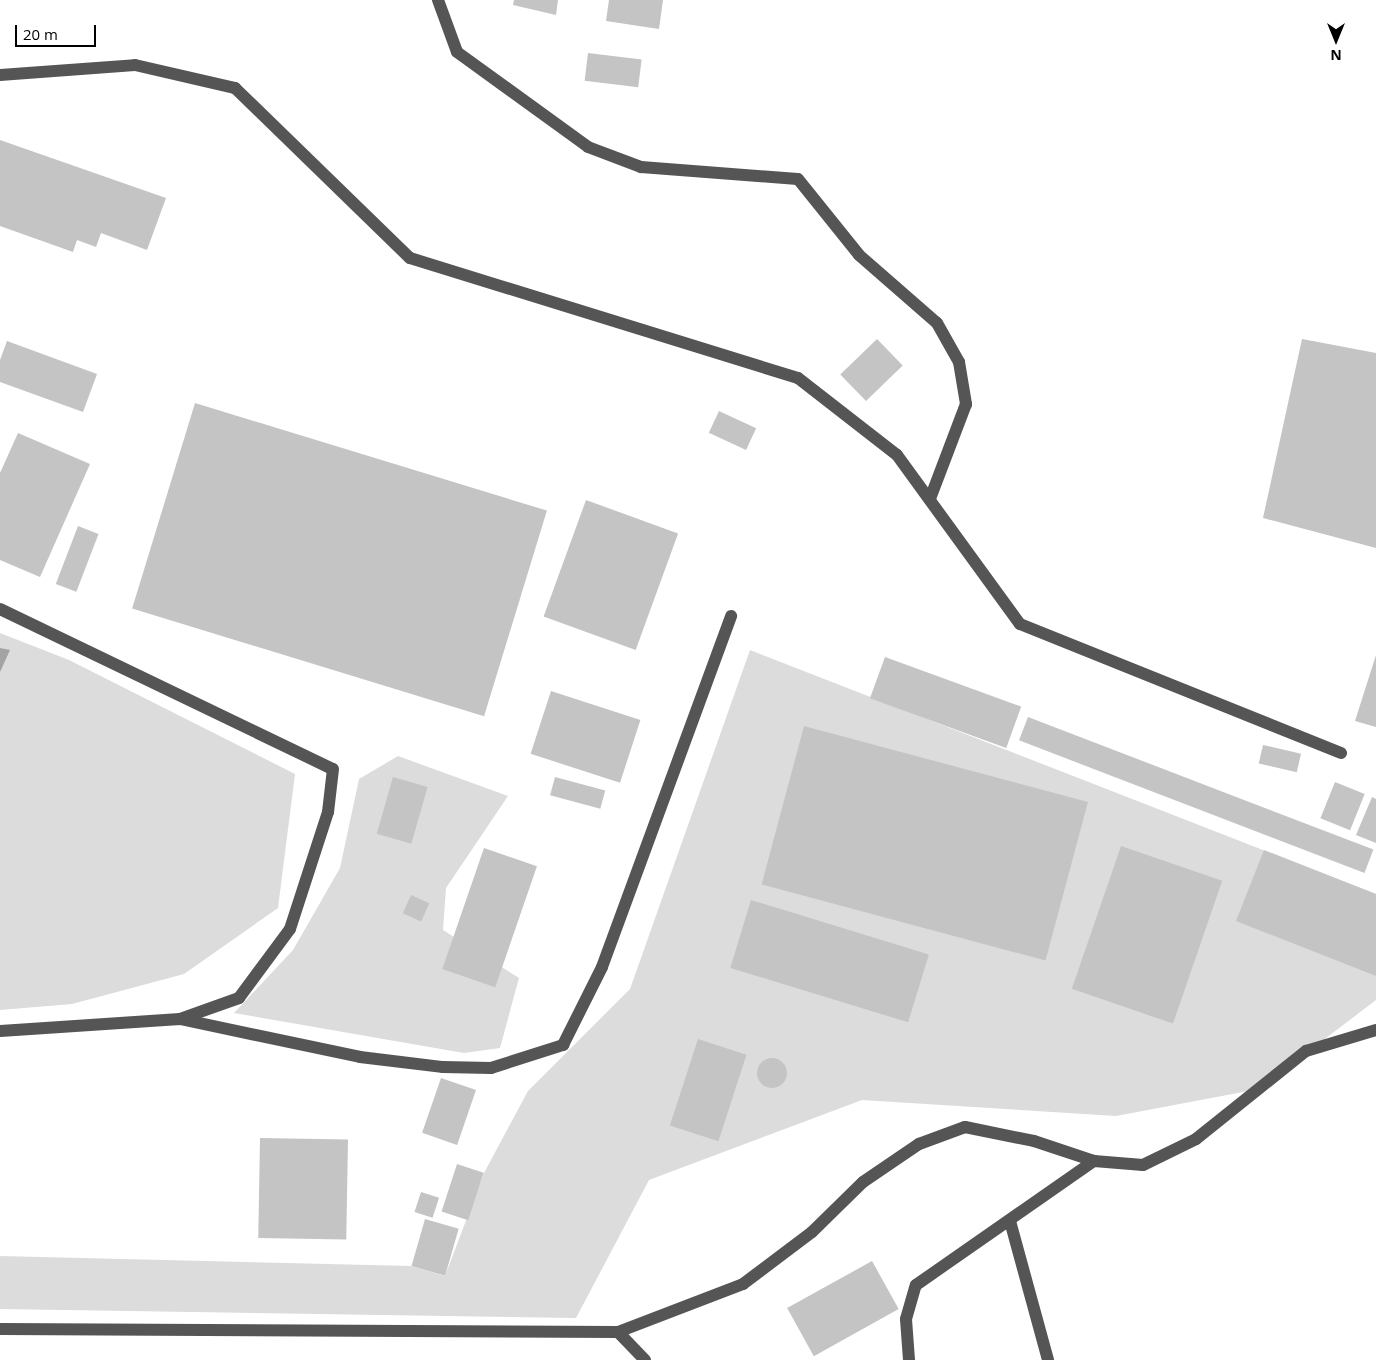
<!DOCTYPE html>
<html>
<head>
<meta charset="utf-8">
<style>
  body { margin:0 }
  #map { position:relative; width:1376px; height:1360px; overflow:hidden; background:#fff; font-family:"Open Sans",sans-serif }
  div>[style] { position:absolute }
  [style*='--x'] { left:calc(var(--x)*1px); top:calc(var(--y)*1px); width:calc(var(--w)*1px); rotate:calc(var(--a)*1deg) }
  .green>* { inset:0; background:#dcdcdc }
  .water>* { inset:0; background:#a3a3a3 }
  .building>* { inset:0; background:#c4c4c4; transform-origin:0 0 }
  .round { border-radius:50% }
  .minor>* { height:12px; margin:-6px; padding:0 6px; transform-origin:6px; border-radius:6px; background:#555 }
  span { translate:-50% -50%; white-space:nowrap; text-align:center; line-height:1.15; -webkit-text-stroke:4.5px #fff; paint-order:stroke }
  .north { position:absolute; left:1311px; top:15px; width:50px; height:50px; -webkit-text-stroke:4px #fff; paint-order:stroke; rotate:180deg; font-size:14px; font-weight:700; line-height:20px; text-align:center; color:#000 }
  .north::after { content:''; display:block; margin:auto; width:18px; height:22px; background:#000; clip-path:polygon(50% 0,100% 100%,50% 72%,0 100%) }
  .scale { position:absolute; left:15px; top:25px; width:81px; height:22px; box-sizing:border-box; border:2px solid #000; border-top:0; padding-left:6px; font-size:15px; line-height:18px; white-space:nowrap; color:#000; -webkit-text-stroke:4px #fff; paint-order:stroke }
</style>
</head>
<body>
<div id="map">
  <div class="green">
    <i style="clip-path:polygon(0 633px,69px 660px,295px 774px,278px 908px,184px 974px,72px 1004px,0 1010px)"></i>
    <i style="clip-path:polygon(750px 650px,1376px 894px,1376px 1000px,1259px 1089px,1116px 1116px,862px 1100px,649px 1180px,576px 1318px,0 1309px,0 1256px,411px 1266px,445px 1276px,484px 1173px,528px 1091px,630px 989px)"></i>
    <i style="clip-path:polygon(398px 756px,508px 796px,446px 888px,443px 930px,519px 978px,500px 1048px,464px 1053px,234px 1013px,293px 950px,340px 868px,359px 779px)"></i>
  </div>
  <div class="water">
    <i style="clip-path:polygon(0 648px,10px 650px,0 672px)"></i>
  </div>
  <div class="building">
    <i style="clip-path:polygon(514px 0,558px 0,556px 15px,513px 5px)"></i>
    <i style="clip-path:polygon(609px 0,663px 0,659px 29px,606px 21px)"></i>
    <i style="left:588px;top:53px;width:54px;height:28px;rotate:7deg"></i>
    <i style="clip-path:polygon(0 140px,166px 198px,147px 250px,101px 233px,96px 247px,77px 240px,73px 252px,0 226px)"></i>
    <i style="left:877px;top:339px;width:37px;height:51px;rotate:46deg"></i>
    <i style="clip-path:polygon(1302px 339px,1376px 353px,1376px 548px,1263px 518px)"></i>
    <i style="clip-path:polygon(7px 341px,97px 374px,83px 412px,0 382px,0 360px)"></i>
    <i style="left:195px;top:403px;width:368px;height:215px;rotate:17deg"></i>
    <i style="left:719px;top:411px;width:41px;height:24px;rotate:25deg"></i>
    <i style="clip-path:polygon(18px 433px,90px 464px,40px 577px,0 560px,0 473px)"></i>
    <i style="left:586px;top:500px;width:98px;height:124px;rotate:20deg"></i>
    <i style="left:78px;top:526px;width:22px;height:62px;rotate:21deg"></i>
    <i style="clip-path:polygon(1376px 655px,1376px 727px,1355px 721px)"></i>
    <i style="left:885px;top:657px;width:145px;height:44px;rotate:20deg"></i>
    <i style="left:551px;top:691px;width:94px;height:66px;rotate:18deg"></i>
    <i style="left:1028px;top:717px;width:370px;height:25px;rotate:21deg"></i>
    <i style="left:804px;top:726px;width:294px;height:164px;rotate:15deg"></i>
    <i style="left:1263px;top:745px;width:39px;height:19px;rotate:13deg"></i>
    <i style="left:393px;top:777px;width:36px;height:59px;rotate:16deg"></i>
    <i style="left:555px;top:777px;width:52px;height:19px;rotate:15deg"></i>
    <i style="left:1335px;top:782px;width:32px;height:39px;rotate:22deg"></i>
    <i style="clip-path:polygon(1372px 797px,1376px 799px,1376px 843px,1356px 835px)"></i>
    <i style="left:1121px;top:846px;width:107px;height:151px;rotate:19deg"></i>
    <i style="left:484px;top:848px;width:56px;height:128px;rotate:19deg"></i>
    <i style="clip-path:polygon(1264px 850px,1376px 894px,1376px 976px,1236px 921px)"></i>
    <i style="left:411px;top:895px;width:20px;height:20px;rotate:24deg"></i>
    <i style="left:751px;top:900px;width:186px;height:71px;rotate:17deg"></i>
    <i style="left:698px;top:1039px;width:51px;height:91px;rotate:18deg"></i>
    <i class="round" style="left:757px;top:1058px;width:30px;height:30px"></i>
    <i style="left:441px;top:1078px;width:37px;height:58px;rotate:19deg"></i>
    <i style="left:260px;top:1138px;width:88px;height:100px;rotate:1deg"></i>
    <i style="left:457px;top:1164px;width:28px;height:50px;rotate:18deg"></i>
    <i style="left:421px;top:1192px;width:19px;height:21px;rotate:18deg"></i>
    <i style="left:425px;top:1219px;width:35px;height:49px;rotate:16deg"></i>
    <i style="left:872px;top:1261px;width:55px;height:97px;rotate:61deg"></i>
  </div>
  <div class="minor">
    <i style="--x:438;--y:0;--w:55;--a:69.9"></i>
    <i style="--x:457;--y:52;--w:162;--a:35.9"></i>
    <i style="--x:588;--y:147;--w:57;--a:20.7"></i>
    <i style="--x:641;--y:167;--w:157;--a:4.4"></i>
    <i style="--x:798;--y:179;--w:97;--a:51.2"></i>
    <i style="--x:859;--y:255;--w:103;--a:41.1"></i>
    <i style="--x:937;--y:323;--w:45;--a:60.6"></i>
    <i style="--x:959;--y:362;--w:43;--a:80.5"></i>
    <i style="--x:966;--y:404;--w:102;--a:110.8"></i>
    <i style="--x:0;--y:75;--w:135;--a:-4.2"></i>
    <i style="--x:135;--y:65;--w:103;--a:13"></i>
    <i style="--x:235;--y:88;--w:244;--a:44.2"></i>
    <i style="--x:410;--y:258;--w:406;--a:17.2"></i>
    <i style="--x:798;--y:378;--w:125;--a:37.9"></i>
    <i style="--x:897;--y:455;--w:209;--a:54"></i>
    <i style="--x:1020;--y:624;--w:346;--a:21.9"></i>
    <i style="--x:0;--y:609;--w:369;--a:25.7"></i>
    <i style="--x:333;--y:769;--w:43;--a:96.6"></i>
    <i style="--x:328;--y:812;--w:123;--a:108"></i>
    <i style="--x:290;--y:929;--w:86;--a:126.5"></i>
    <i style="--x:239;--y:998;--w:63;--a:160.4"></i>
    <i style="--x:180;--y:1019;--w:180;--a:176.2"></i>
    <i style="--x:180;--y:1019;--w:184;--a:11.9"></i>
    <i style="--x:360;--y:1057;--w:84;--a:6.9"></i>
    <i style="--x:443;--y:1067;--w:48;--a:1.2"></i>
    <i style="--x:491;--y:1068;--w:76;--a:-17.7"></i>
    <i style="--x:563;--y:1045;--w:87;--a:-63.4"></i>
    <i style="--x:602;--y:967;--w:374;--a:-69.8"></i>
    <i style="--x:1010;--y:1221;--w:144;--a:74.7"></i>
    <i style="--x:0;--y:1329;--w:618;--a:0.28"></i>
    <i style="--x:618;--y:1332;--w:134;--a:-21"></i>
    <i style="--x:743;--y:1284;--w:86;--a:-37"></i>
    <i style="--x:812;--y:1232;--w:71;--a:-44.4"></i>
    <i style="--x:863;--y:1182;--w:68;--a:-34.2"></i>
    <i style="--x:919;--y:1144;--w:49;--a:-20.3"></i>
    <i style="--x:965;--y:1127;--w:70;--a:11.5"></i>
    <i style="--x:1034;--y:1141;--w:63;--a:18.4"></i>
    <i style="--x:1094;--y:1161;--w:49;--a:4.7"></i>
    <i style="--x:1143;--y:1165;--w:59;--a:-26.1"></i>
    <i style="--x:1196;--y:1139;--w:141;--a:-38.7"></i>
    <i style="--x:1306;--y:1051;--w:73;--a:-16.7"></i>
    <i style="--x:618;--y:1332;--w:39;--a:46"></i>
    <i style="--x:909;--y:1360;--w:41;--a:-94.2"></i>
    <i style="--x:906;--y:1319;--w:35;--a:-74"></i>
    <i style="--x:916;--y:1285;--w:217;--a:-34.9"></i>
  </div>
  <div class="north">N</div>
  <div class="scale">20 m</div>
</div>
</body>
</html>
